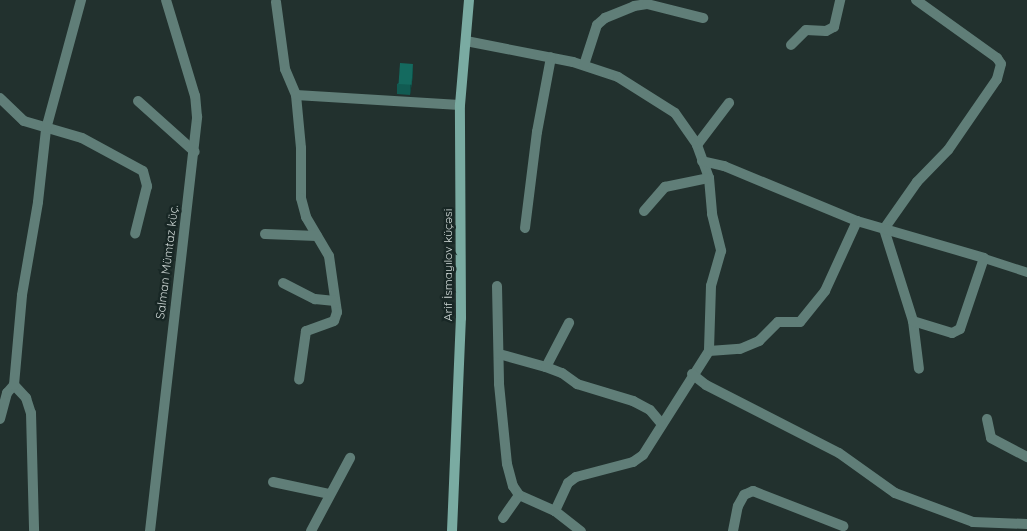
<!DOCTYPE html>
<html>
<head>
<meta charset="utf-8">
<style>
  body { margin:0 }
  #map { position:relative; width:1027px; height:531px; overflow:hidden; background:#22312e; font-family:Quicksand,sans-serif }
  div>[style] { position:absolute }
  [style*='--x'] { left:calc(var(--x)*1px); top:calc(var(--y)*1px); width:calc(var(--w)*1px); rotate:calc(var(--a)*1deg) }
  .lane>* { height:9px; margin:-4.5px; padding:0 4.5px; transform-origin:4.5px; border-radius:4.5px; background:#607e78 }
  .street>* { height:10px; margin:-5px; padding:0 5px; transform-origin:5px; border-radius:5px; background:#607e78 }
  .secondary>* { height:10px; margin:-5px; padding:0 5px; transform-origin:5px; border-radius:5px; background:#7aaba2 }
  .wall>* { inset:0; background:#115b52 }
  .shaded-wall>* { inset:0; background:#0e4a42 }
  .building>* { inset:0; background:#146a5f; transform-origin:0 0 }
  span { translate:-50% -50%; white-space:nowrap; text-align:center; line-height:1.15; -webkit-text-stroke:5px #182725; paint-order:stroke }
  .street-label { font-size:12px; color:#d1dad8 }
</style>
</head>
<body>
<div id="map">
  <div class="lane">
    <i style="--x:984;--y:258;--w:45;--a:18"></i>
  </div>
  <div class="street">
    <i style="--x:916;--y:0;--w:100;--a:35.6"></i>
    <i style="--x:997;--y:58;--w:7;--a:56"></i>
    <i style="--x:1001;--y:64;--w:16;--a:105"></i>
    <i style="--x:997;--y:79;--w:86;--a:124.6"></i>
    <i style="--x:948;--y:150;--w:45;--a:134.1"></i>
    <i style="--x:917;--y:182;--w:57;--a:125.1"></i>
    <i style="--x:884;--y:229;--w:96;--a:72.5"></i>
    <i style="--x:913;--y:321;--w:48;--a:82.9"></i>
    <i style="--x:276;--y:2;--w:68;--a:82.3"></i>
    <i style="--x:285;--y:69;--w:28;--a:67"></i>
    <i style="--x:296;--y:95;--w:53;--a:84.6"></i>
    <i style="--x:301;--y:148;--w:50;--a:90"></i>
    <i style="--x:301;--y:198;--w:20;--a:75"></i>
    <i style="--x:306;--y:217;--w:45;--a:59.5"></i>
    <i style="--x:329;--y:256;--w:57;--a:81.9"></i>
    <i style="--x:337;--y:312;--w:9;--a:108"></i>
    <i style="--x:334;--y:321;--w:30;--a:160"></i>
    <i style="--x:306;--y:331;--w:49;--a:98.1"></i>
    <i style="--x:466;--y:41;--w:109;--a:11.1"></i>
    <i style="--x:573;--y:62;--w:47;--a:18.4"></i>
    <i style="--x:618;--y:77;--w:67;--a:32.3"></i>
    <i style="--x:675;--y:113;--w:39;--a:55"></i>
    <i style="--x:697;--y:145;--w:35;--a:70"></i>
    <i style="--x:709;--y:178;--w:36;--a:85"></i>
    <i style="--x:712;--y:214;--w:38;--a:76"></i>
    <i style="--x:721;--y:251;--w:36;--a:106"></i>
    <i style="--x:711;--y:286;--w:65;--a:91.8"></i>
    <i style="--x:709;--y:351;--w:123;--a:122.4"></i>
    <i style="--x:643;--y:455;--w:12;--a:145"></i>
    <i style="--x:633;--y:462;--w:59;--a:165.3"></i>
    <i style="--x:576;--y:477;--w:10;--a:143"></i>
    <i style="--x:568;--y:483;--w:31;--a:115"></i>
    <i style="--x:555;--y:511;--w:33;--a:38"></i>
    <i style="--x:791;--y:45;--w:21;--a:-45"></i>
    <i style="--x:806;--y:30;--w:20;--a:3"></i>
    <i style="--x:826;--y:31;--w:9;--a:-27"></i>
    <i style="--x:834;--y:27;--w:28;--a:-77"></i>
    <i style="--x:584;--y:65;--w:42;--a:-72"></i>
    <i style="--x:597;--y:25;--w:11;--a:-41"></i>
    <i style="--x:605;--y:18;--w:31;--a:-22"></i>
    <i style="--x:634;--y:6;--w:13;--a:-9"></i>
    <i style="--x:647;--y:4;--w:58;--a:14"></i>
    <i style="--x:296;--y:95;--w:164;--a:3.5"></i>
    <i style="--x:0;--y:98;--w:33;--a:44"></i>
    <i style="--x:24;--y:121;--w:60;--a:16.3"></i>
    <i style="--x:82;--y:138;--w:69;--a:28.4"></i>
    <i style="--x:143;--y:171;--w:16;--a:75"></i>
    <i style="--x:147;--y:186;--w:49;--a:104"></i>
    <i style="--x:138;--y:101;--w:76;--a:41.8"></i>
    <i style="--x:697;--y:145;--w:53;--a:-52.7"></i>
    <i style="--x:702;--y:161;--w:23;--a:13"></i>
    <i style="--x:724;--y:166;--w:144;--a:22.5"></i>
    <i style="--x:857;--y:221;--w:132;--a:16.2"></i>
    <i style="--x:984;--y:258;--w:75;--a:108.7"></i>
    <i style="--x:960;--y:329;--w:9;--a:153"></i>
    <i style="--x:952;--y:333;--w:41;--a:-162.9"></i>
    <i style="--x:644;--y:211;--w:32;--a:-49"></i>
    <i style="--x:665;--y:187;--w:45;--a:-11.6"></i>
    <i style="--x:525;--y:228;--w:97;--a:-82.9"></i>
    <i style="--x:537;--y:132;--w:76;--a:-79.4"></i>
    <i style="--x:265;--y:234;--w:52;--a:2.2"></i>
    <i style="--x:283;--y:283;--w:36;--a:27"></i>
    <i style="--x:315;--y:299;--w:20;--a:6"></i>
    <i style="--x:497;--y:286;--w:98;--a:88.8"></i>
    <i style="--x:499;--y:384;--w:80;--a:84.3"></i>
    <i style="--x:507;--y:464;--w:23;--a:75"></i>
    <i style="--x:513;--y:486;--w:11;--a:56"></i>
    <i style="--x:519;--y:495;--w:39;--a:24"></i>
    <i style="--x:709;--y:351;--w:31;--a:-4"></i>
    <i style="--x:740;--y:349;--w:21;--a:-23"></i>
    <i style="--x:759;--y:341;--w:27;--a:-45"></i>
    <i style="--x:778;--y:322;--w:22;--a:0"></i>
    <i style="--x:800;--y:322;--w:40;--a:-51"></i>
    <i style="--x:825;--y:291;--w:77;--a:-65.4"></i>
    <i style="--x:499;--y:354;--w:49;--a:15.5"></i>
    <i style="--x:546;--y:367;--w:17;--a:21"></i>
    <i style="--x:562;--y:373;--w:19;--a:36"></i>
    <i style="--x:577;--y:384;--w:59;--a:16.9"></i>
    <i style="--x:633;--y:401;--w:19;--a:28"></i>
    <i style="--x:650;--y:410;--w:17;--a:50"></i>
    <i style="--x:546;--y:367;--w:50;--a:-62.4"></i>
    <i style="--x:692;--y:374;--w:18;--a:38"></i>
    <i style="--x:706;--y:385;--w:149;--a:27.1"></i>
    <i style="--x:839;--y:453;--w:69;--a:35.5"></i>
    <i style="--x:895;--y:493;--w:83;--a:20.4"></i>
    <i style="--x:973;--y:522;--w:54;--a:2.1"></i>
    <i style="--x:14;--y:385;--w:18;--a:47"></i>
    <i style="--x:26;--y:398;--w:16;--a:72"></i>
    <i style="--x:31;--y:413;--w:118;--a:88.5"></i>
    <i style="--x:0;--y:419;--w:27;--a:-75"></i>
    <i style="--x:7;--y:393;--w:11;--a:-49"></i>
    <i style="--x:14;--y:385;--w:90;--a:-84.9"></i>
    <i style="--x:22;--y:295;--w:94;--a:-80.2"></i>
    <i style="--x:38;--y:202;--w:73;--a:-83.7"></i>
    <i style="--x:46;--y:129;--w:134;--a:-74.8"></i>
    <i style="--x:987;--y:419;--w:19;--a:78"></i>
    <i style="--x:991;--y:438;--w:41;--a:27.8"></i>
    <i style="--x:273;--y:482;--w:57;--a:12.1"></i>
    <i style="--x:503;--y:518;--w:28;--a:-55"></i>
    <i style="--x:150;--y:531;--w:417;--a:-83.5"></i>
    <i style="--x:197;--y:117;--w:21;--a:-95"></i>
    <i style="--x:195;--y:96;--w:100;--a:-106.8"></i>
    <i style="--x:311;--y:531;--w:83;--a:-61.9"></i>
    <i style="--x:733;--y:531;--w:25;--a:-79"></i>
    <i style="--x:738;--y:506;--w:13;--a:-61"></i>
    <i style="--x:744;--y:495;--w:10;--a:-24"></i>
    <i style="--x:753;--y:491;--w:97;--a:21.3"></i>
  </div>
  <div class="secondary">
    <i style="--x:452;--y:531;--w:213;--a:-87.6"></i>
    <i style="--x:461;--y:318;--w:213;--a:-90.3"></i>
    <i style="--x:460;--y:105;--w:105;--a:-85.1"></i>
  </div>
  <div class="wall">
    <i style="clip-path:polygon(413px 75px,410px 95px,397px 94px,397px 84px)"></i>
  </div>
  <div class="shaded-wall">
    <i style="clip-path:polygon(413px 64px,413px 75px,410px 95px,410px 85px)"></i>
  </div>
  <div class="building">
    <i style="left:400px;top:63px;width:13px;height:21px;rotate:4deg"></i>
  </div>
  <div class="street-label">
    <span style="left:167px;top:262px;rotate:-83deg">Salman Mümtaz küç.</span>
    <span style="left:448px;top:265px;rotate:-90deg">Arif İsmayılov küçəsi</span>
  </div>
</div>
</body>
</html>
